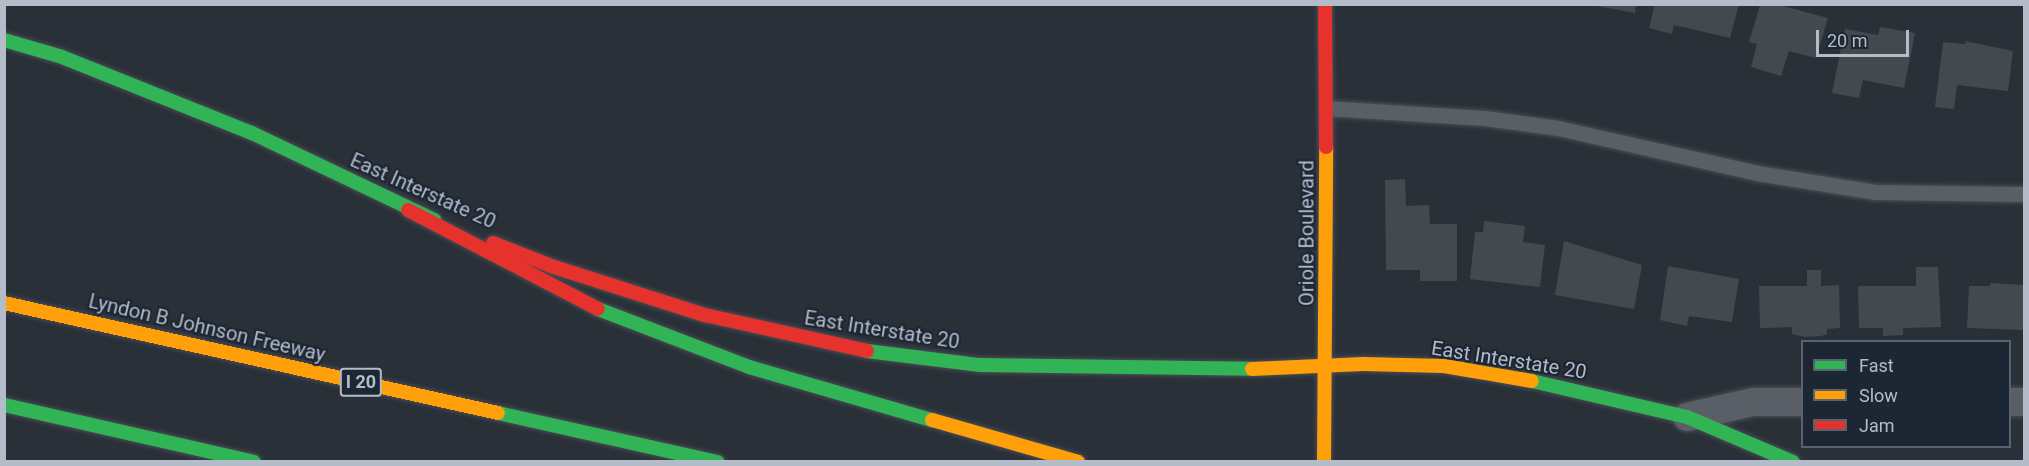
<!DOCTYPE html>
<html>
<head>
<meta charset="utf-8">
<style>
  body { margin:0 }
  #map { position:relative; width:2029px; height:466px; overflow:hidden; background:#2a3038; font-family:Roboto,sans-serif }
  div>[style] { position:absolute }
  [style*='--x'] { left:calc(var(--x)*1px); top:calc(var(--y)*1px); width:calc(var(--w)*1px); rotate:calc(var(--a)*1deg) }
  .building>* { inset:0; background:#444950 }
  .roads { filter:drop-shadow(0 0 2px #484c53) drop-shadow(0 0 2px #484c53) }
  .lane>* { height:15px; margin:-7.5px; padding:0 7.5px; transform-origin:7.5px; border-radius:7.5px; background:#5a5e66 }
  .street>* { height:28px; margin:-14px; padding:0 14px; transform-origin:14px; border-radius:14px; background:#5a5e66 }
  .fast>* { height:14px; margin:-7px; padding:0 7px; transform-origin:7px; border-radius:7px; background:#30b455 }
  .slow>* { height:14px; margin:-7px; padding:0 7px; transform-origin:7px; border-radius:7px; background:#ff9f0a }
  .jam>* { height:14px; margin:-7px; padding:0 7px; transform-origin:7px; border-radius:7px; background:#e5322d }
  span { translate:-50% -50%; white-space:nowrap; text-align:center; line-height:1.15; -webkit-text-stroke:4.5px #1d2633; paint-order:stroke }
  .shield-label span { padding:2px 4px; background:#1d2633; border:2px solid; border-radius:4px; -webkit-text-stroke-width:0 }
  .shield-label { font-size:18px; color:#b4bcc9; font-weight:700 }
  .street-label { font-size:20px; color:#b4bcc9 }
  .frame { position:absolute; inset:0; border:6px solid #b4bcc9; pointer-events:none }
  .legend { position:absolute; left:1801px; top:340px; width:210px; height:108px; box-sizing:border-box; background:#1d2633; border:2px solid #59626f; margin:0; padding:8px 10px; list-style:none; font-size:18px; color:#b4bcc9 }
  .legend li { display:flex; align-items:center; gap:12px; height:30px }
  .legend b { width:30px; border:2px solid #59626f }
  .scale { position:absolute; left:1816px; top:30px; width:93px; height:27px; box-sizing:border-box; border:3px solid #b4bcc9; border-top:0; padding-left:8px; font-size:18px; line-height:21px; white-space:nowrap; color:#b4bcc9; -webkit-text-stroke:4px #1d2633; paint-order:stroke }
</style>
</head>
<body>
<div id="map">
  <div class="building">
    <i style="clip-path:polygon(1586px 4px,1636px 4px,1635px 13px)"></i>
    <i style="clip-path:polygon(1655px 4px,1739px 4px,1730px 38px,1674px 25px,1672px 34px,1649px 28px)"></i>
    <i style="clip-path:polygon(1760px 5px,1779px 5px,1828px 18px,1816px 58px,1789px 51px,1781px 76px,1751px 67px,1757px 44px,1749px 42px)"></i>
    <i style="clip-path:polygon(1880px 27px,1915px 33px,1904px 88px,1863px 80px,1859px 98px,1832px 93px,1845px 29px,1878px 35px)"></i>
    <i style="clip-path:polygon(1965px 41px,2013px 51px,2008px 91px,1957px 85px,1954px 109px,1935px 107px,1943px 42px,1965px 44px)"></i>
    <i style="clip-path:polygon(1405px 179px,1406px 206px,1429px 205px,1430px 224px,1457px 224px,1457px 281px,1420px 281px,1420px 270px,1386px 270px,1385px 180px)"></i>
    <i style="clip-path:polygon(1484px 221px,1525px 226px,1523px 242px,1545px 245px,1540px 287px,1470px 279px,1475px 232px,1483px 232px)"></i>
    <i style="clip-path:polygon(1564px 241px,1642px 265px,1634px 309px,1555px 295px)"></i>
    <i style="clip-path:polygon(1668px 266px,1739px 279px,1732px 322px,1689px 316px,1687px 326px,1660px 320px)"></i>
    <i style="clip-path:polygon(1916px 267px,1938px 267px,1941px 327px,1903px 328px,1903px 335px,1883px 336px,1883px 328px,1859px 328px,1858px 286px,1916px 286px)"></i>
    <i style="clip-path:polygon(1807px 270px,1821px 270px,1821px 286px,1839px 285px,1840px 328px,1827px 329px,1827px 334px,1821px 336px,1805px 337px,1792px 334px,1792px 327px,1760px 328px,1759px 286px,1807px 286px)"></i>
    <i style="clip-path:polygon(1990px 283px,2024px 285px,2024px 330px,1967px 328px,1969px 286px,1990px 286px)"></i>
  </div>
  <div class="roads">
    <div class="lane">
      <i style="--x:1326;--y:108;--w:159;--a:3.6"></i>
      <i style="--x:1485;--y:118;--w:74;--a:7.8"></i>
      <i style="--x:1558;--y:128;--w:204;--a:12.7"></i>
      <i style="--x:1757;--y:173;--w:120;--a:9.1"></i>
      <i style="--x:1875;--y:192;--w:149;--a:0.8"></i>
    </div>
    <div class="street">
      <i style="--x:2010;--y:402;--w:14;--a:0"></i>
      <i style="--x:1687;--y:417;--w:68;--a:-12.8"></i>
      <i style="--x:1753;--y:402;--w:49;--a:0"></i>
    </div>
    <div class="fast">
      <i style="--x:4;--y:40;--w:60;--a:16.3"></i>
      <i style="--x:62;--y:57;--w:205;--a:21.8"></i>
      <i style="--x:252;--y:133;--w:202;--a:25.5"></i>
      <i style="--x:598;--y:309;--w:162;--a:21"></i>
      <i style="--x:749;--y:367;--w:191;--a:16.2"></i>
      <i style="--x:867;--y:351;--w:114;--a:7.1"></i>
      <i style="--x:980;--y:365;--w:272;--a:0.8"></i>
      <i style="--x:1532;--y:381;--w:159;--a:13.1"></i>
      <i style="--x:1687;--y:417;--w:115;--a:23"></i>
      <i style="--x:4;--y:405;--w:256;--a:12.8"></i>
      <i style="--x:498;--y:413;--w:225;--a:12.6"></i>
    </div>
    <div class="slow">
      <i style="--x:4;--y:303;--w:506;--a:12.55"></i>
      <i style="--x:1252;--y:369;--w:111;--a:-2.6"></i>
      <i style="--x:1363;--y:364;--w:81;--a:1.4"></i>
      <i style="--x:1444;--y:366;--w:89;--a:9.7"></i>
      <i style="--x:932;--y:420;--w:152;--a:16"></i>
      <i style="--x:1324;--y:462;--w:315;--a:-89.6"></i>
    </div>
    <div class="jam">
      <i style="--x:1325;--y:4;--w:143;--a:89.6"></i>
      <i style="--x:408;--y:210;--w:214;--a:27.5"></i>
      <i style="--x:493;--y:243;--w:62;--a:21.6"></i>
      <i style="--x:551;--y:266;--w:162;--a:17.7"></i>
      <i style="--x:705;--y:315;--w:166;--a:12.5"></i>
    </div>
  </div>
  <div class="shield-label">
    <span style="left:361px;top:382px">I 20</span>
  </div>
  <div class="street-label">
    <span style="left:423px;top:191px;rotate:24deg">East Interstate 20</span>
    <span style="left:1307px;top:233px;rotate:-90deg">Oriole Boulevard</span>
    <span style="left:207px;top:328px;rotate:13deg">Lyndon B Johnson Freeway</span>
    <span style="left:882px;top:330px;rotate:9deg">East Interstate 20</span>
    <span style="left:1509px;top:360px;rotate:9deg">East Interstate 20</span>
  </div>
  <div class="frame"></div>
  <ul class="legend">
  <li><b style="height:8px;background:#30b455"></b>Fast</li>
  <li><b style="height:8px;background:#ff9f0a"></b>Slow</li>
  <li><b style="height:8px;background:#e5322d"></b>Jam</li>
  </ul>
  <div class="scale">20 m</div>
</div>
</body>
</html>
